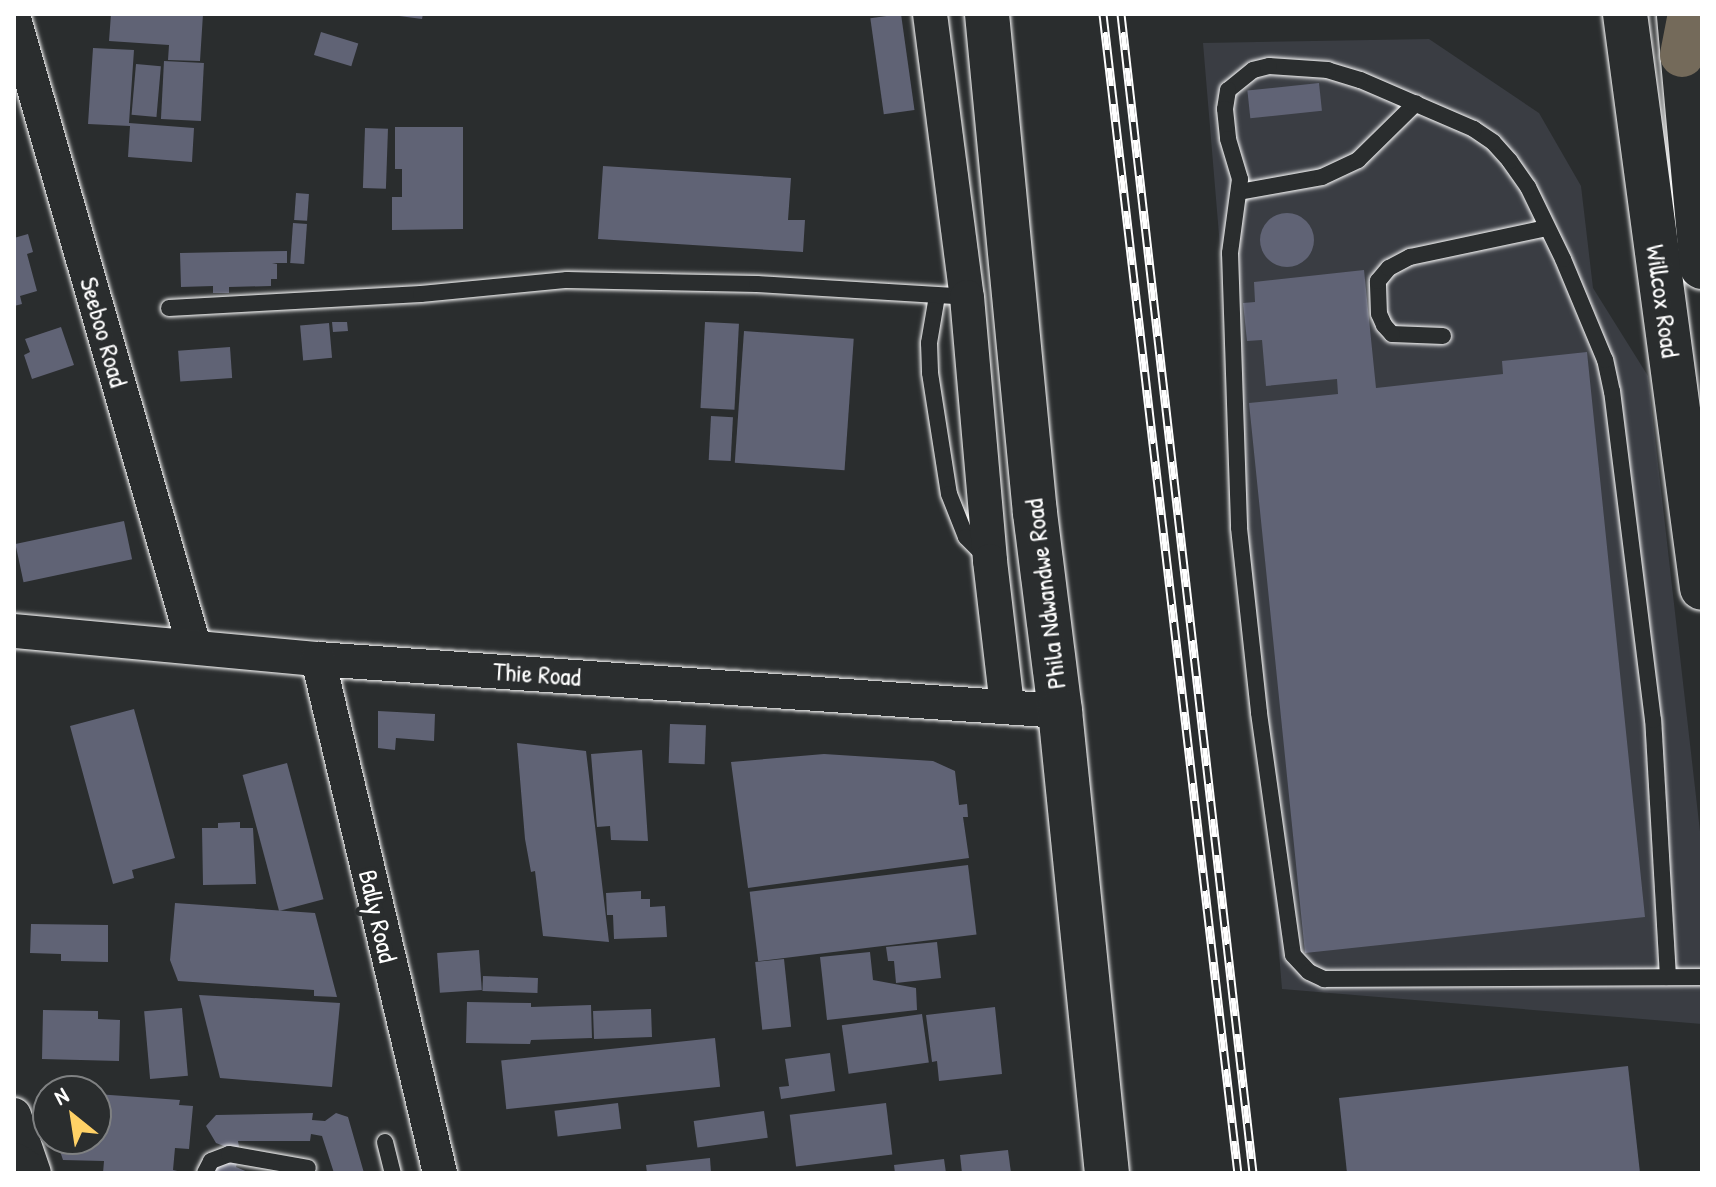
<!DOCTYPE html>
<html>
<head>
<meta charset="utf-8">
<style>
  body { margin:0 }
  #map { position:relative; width:1716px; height:1187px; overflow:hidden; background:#2a2d2e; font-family:"Patrick Hand",sans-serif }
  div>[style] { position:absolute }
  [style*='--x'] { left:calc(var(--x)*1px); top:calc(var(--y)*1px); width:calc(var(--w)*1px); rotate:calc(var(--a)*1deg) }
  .built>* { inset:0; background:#3a3d43 }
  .building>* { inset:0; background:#606375; transform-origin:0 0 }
  .round { border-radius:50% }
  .roads { filter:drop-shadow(0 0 2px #fff) drop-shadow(0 0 2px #fff) }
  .lane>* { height:16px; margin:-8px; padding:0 8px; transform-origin:8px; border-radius:8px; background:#2a2d2e }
  .street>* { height:34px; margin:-17px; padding:0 17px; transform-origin:17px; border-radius:17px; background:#2a2d2e }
  .secondary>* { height:44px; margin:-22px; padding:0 22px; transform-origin:22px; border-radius:22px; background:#2a2d2e }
  .primary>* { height:44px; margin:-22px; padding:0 22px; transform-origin:22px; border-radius:22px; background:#746a5a }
  .rail>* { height:9px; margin-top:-4.5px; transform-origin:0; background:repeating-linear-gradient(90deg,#2a2d2e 0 18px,#fff 0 36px); box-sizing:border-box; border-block:2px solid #fff }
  span { translate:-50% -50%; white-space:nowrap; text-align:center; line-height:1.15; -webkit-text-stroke:8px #2a2d2e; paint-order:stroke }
  .street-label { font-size:26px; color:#fff }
  .frame { position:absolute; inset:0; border:16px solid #fff; pointer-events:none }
  .north { position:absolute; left:32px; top:1075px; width:80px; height:80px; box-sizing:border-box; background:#2a2d2e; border:2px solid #7f8182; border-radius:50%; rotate:330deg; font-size:22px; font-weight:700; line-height:32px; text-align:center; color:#fff }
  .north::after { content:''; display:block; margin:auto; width:28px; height:36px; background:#ffd166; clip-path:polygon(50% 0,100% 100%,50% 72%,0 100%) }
</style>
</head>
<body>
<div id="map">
  <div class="built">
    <i style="clip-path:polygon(1429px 39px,1539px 113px,1581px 186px,1593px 288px,1648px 376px,1702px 849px,1702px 1024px,1282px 989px,1203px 43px)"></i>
  </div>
  <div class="building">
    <i style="clip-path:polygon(111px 14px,203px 14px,200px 61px,168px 60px,169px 45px,109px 41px)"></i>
    <i style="clip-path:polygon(384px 14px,423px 14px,422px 19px)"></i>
    <i style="left:901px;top:14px;width:97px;height:31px;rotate:82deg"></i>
    <i style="left:321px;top:32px;width:39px;height:24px;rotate:17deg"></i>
    <i style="clip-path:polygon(93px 48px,134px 50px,129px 123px,194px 128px,192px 162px,128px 157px,130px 126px,88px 124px)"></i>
    <i style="left:164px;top:61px;width:40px;height:58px;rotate:3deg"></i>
    <i style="left:136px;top:64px;width:25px;height:51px;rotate:5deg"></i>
    <i style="left:1319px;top:83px;width:28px;height:72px;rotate:84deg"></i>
    <i style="clip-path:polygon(395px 127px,463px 127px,463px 229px,392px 230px,392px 197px,402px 197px,402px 169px,395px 169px)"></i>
    <i style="left:365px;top:128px;width:23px;height:60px;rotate:2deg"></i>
    <i style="clip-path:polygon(603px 166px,791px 178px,788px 220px,805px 220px,803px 252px,598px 239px)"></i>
    <i style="left:296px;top:193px;width:13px;height:27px;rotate:4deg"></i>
    <i class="round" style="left:1260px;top:213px;width:54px;height:54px"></i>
    <i style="left:293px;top:223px;width:14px;height:40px;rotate:4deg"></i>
    <i style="clip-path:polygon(28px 234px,33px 252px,27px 254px,37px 291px,20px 296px,22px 304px,14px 306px,14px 238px)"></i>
    <i style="clip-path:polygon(287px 251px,287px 263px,272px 263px,277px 264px,277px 279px,271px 279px,271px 286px,229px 287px,229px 293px,213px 293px,213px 286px,181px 287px,180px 253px)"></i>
    <i style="clip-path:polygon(1364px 270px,1376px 388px,1503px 374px,1502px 361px,1587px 352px,1645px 917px,1305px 953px,1249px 403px,1338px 394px,1337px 379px,1266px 386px,1262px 340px,1247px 341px,1243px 303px,1255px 302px,1254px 282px)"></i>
    <i style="clip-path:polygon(332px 322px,347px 322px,348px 331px,333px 332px)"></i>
    <i style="left:705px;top:322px;width:34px;height:86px;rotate:3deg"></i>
    <i style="left:329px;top:323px;width:35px;height:29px;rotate:85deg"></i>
    <i style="clip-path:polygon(61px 327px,74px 365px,32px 379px,24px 355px,30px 352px,25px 339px)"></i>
    <i style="left:744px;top:331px;width:110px;height:132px;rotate:4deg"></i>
    <i style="left:230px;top:347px;width:31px;height:52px;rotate:86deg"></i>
    <i style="left:711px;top:416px;width:22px;height:44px;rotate:3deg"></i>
    <i style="left:124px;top:521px;width:39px;height:111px;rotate:78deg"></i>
    <i style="clip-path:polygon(134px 709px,175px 858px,132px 870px,134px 878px,113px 884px,70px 726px)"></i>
    <i style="clip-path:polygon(378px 711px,435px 714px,434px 741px,396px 738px,395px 750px,378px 748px)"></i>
    <i style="left:670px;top:724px;width:36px;height:39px;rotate:2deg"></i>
    <i style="clip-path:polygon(517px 743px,586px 751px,609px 942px,543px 936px,535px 871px,531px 872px,525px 839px)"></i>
    <i style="clip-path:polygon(642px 750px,648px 841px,611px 840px,610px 826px,597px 827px,591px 754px)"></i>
    <i style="clip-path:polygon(824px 754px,933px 761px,955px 771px,959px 805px,967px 804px,968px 817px,963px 817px,969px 858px,748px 888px,731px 762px)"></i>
    <i style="left:287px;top:763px;width:141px;height:46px;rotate:75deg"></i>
    <i style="clip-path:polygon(240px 822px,240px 828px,253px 828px,256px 884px,203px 885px,202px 828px,218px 828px,218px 823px)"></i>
    <i style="left:968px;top:865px;width:70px;height:220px;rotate:83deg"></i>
    <i style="clip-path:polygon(641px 891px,641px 899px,650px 899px,650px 907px,665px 906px,667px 937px,614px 939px,613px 915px,607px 915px,606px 893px)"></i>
    <i style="clip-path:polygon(175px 903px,315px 913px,337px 997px,314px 996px,314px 990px,178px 981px,170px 960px)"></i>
    <i style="clip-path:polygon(31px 924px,108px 925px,108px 962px,61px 961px,61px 954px,30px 953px)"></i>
    <i style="clip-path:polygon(937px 942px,941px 978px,896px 983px,894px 961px,888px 961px,886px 947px)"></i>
    <i style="left:479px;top:950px;width:40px;height:42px;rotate:86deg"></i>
    <i style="clip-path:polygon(870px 952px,873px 980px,916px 988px,917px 1010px,827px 1020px,820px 957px)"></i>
    <i style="left:784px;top:959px;width:68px;height:29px;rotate:84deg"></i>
    <i style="left:483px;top:976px;width:55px;height:15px;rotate:2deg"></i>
    <i style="clip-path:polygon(199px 995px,340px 1003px,332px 1087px,220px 1078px)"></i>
    <i style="clip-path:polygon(467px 1002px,531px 1003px,531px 1007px,591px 1005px,592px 1038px,531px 1040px,530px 1044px,466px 1043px)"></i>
    <i style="clip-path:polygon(995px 1007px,1002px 1074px,939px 1081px,937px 1061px,932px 1062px,926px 1015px)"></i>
    <i style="left:182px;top:1008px;width:68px;height:38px;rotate:85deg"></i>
    <i style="left:651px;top:1009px;width:28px;height:58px;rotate:88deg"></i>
    <i style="clip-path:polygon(43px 1010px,98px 1011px,98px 1019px,120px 1020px,119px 1061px,42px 1059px)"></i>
    <i style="left:922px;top:1014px;width:49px;height:81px;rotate:82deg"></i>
    <i style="left:715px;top:1038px;width:49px;height:215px;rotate:84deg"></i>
    <i style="clip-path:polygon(830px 1053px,835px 1091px,781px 1099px,779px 1087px,789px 1086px,785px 1059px)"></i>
    <i style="clip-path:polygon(1628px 1066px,1640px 1173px,1347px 1173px,1339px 1098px)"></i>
    <i style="clip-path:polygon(40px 1090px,48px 1091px,48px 1113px,47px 1113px)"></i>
    <i style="clip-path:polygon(96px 1094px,180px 1100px,179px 1105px,193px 1106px,189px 1149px,175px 1148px,173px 1170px,186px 1173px,103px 1173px,104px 1161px,63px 1160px,56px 1139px,96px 1139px)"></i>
    <i style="left:618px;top:1103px;width:26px;height:64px;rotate:83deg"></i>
    <i style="left:886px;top:1103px;width:52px;height:97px;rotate:83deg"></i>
    <i style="left:764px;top:1111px;width:27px;height:71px;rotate:82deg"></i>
    <i style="clip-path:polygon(313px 1113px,312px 1120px,325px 1121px,336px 1113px,348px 1117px,364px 1173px,334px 1173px,322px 1136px,311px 1134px,310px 1141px,238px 1141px,239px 1147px,229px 1148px,216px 1143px,206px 1126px,216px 1115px)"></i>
    <i style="clip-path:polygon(1008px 1150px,1011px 1173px,962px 1173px,960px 1155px)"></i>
    <i style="clip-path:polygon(710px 1158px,711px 1173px,647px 1173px,646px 1165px)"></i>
    <i style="clip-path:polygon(227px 1159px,237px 1163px,236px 1167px,250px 1173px,209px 1173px)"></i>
    <i style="clip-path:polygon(944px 1159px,946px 1173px,895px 1173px,894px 1165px)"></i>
  </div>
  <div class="roads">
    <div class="lane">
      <i style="--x:1239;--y:192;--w:84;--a:-10.2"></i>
      <i style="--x:1322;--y:177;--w:40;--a:-25"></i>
      <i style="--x:1358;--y:160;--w:81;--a:-44.5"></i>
      <i style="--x:937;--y:296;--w:48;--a:99.7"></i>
      <i style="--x:929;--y:343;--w:30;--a:88"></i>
      <i style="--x:930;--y:373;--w:122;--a:81.1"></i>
      <i style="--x:949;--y:494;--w:46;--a:68.4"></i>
      <i style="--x:966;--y:537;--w:28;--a:45"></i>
      <i style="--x:169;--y:308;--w:252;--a:-3.2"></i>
      <i style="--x:421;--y:294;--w:147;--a:-5.5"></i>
      <i style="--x:567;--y:280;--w:190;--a:1.2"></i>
      <i style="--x:757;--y:284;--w:210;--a:3.5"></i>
      <i style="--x:1443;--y:336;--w:51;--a:-177.8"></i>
      <i style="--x:1392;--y:334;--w:12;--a:-132"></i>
      <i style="--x:1384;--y:325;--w:12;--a:-114"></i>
      <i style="--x:1379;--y:314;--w:33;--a:-92"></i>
      <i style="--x:1378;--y:281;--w:17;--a:-50"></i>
      <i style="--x:1389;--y:268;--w:24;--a:-28"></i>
      <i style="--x:1410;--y:257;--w:139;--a:-12"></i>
      <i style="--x:1668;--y:977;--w:257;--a:-93.3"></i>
      <i style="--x:1653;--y:720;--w:331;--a:-97.1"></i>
      <i style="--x:1612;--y:392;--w:33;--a:-102"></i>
      <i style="--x:1605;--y:360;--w:109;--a:-112.6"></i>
      <i style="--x:1563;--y:259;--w:80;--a:-115.9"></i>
      <i style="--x:1528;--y:187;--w:32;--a:-125"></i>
      <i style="--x:1510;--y:161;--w:25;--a:-132"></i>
      <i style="--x:1493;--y:142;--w:23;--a:-146"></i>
      <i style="--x:1474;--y:129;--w:124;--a:-156.7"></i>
      <i style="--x:1360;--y:80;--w:34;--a:-163"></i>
      <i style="--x:1328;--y:70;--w:59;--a:-176.1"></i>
      <i style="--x:1269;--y:66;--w:16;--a:166"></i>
      <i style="--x:1253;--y:70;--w:32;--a:141"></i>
      <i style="--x:1228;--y:90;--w:19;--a:99"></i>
      <i style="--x:1225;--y:109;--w:30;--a:84"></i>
      <i style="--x:1228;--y:139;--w:42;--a:73.3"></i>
      <i style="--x:1240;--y:179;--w:75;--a:97.7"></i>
      <i style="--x:1230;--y:253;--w:275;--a:88.1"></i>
      <i style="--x:1239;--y:528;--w:186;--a:83.8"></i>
      <i style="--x:1259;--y:713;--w:244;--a:82"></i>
      <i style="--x:1293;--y:955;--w:23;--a:47"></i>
      <i style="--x:1309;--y:972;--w:17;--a:25"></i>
      <i style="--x:1324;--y:979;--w:378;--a:-0.3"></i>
      <i style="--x:385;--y:1142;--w:32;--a:76"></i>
      <i style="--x:205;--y:1173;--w:13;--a:-63"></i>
      <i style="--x:211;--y:1161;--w:19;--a:-21"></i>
      <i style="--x:229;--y:1154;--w:80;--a:10"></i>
    </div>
    <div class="street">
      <i style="--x:930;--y:14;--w:285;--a:82.6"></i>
      <i style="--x:967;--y:297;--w:265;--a:85"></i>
      <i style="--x:990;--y:561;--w:146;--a:83.3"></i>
      <i style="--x:14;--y:19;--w:652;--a:73.98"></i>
      <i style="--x:14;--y:631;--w:305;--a:5.3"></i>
      <i style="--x:318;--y:659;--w:744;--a:4.01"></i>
      <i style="--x:318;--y:659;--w:528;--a:76.65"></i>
      <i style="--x:14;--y:1115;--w:61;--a:71"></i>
    </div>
    <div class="secondary">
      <i style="--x:987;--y:14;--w:501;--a:84.51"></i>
      <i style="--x:1035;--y:513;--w:200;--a:82.8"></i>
      <i style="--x:1060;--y:711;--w:464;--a:84.2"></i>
      <i style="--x:1625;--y:14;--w:579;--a:82.36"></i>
      <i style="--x:1679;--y:16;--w:252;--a:84.8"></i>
      <i style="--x:14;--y:1165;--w:14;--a:34"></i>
    </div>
    <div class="primary">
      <i style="--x:1682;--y:55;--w:42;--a:-79"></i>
    </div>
  </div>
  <div class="rail">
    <i style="--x:1103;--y:14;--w:1167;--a:83.36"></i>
    <i style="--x:1121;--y:14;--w:1166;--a:83.5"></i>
  </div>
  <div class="street-label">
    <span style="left:1663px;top:301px;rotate:82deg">Willcox Road</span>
    <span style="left:104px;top:332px;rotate:74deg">Seeboo Road</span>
    <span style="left:1045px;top:594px;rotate:-97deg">Phila Ndwandwe Road</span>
    <span style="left:537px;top:674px;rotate:4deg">Thie Road</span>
    <span style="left:378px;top:916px;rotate:77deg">Bally Road</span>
  </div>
  <div class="frame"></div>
  <div class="north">N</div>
</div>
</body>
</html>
